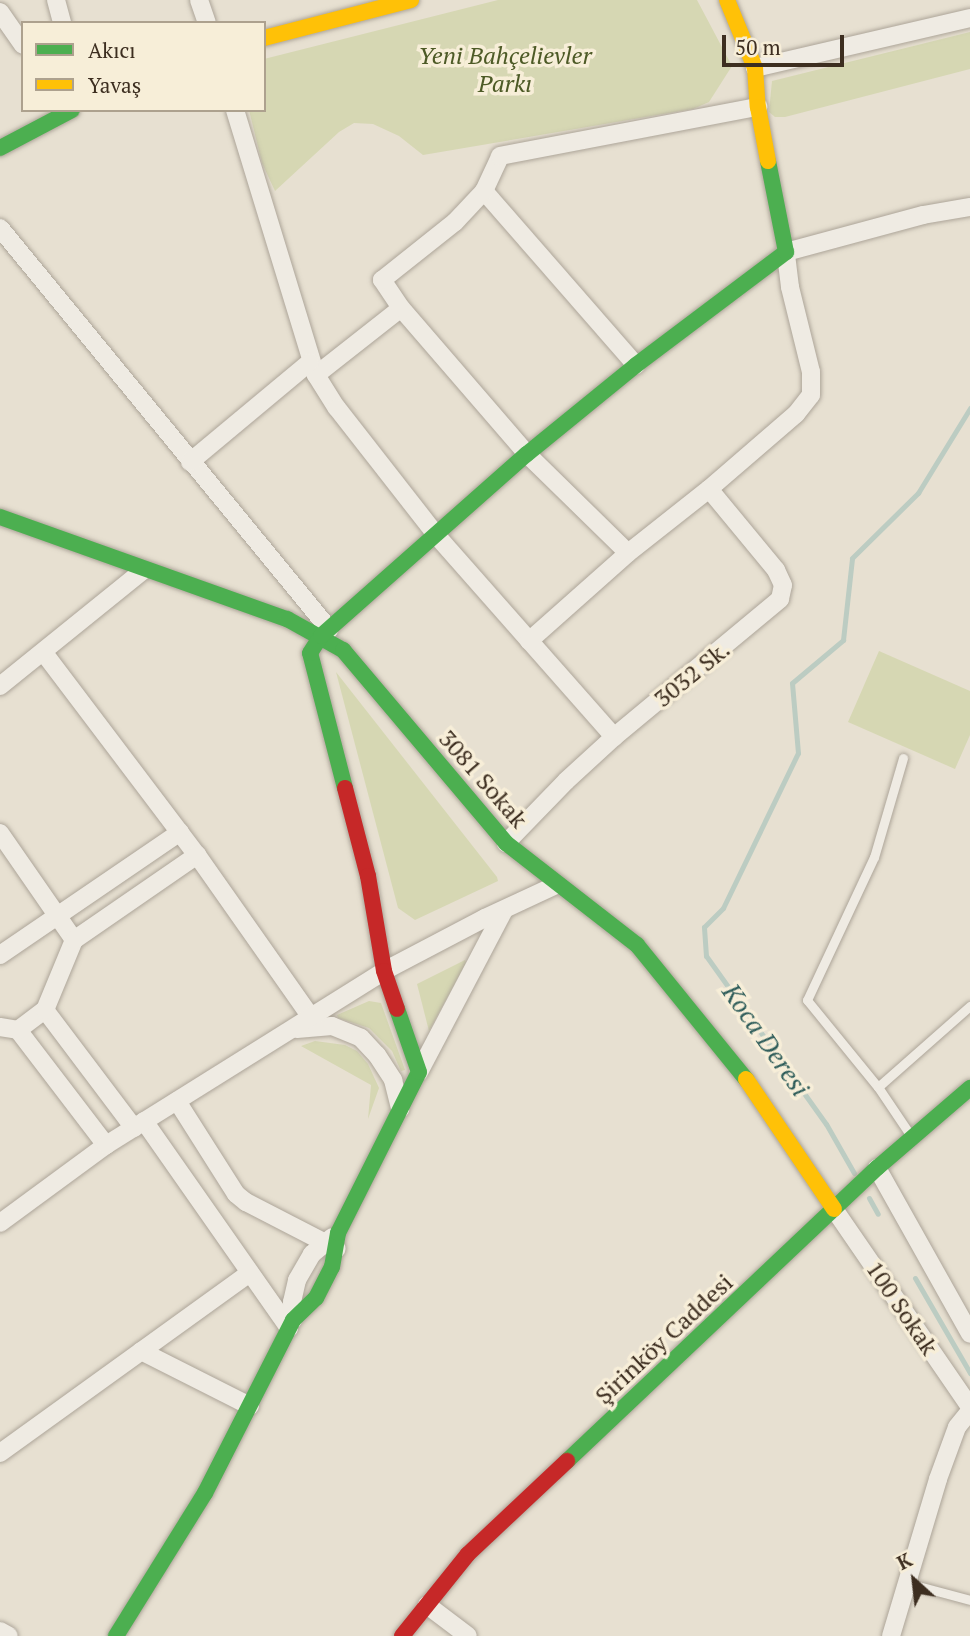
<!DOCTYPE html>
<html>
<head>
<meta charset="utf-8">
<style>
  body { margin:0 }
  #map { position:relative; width:970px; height:1636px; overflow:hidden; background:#e7e0d1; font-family:"PT Serif",serif }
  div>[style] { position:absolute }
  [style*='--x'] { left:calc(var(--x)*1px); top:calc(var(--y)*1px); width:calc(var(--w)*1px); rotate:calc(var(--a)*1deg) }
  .green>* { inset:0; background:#d6d7b3 }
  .stream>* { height:5px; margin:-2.5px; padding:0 2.5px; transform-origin:2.5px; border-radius:2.5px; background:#bcccc2 }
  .roads { filter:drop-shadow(0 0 2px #ada599) drop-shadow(0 0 2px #ada599) }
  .lane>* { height:9px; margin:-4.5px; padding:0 4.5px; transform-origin:4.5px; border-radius:4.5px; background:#efebe3 }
  .street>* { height:18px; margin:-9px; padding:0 9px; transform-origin:9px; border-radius:9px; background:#efebe3 }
  .fast>* { height:16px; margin:-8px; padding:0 8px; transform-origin:8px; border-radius:8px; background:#4caf50 }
  .slow>* { height:16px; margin:-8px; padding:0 8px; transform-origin:8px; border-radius:8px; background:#ffc107 }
  .jam>* { height:16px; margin:-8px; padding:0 8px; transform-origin:8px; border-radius:8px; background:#c62828 }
  span { translate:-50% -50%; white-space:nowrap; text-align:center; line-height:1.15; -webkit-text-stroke:7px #f7eed8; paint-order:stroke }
  .park-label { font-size:24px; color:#4d5a26; font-style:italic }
  .street-label { font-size:24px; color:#3d2e20 }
  .water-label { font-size:26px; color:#2f5d5a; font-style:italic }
  .legend { position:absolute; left:21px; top:21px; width:245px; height:91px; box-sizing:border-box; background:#f7eed8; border:2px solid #ada18e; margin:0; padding:9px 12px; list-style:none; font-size:21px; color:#3d2e20 }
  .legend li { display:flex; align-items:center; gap:14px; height:35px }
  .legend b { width:35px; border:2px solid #ada18e }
  .north { position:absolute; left:879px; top:1545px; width:70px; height:70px; -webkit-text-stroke:5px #f7eed8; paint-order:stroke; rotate:333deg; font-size:19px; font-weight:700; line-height:28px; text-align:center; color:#3d2e20 }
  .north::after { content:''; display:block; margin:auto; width:24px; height:32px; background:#3d2e20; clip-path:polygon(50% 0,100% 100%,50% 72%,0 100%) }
  .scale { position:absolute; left:722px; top:35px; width:122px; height:32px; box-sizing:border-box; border:4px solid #3d2e20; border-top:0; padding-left:9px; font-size:21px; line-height:24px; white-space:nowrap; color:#3d2e20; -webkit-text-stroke:5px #f7eed8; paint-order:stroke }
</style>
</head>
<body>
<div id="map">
  <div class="green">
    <i style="clip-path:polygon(498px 0,697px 0,732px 66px,709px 102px,693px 109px,423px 155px,399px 136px,373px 124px,354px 123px,339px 132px,275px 191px,262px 163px,249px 110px,264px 110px,264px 59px)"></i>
    <i style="clip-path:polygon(970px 32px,970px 69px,785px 117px,775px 117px,769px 112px,772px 81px)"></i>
    <i style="clip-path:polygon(879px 651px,970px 691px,970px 735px,955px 769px,848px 722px)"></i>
    <i style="clip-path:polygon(336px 672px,497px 877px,498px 881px,415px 920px,398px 908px)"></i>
    <i style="clip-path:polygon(465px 960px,466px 963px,429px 1031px,417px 984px)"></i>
    <i style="clip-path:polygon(369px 1001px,381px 1003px,405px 1070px,401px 1071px,392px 1051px,369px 1028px,338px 1018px,337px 1015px)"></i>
    <i style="clip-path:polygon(315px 1041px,345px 1045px,357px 1051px,368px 1064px,379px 1088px,368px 1119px,371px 1085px,301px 1046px)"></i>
  </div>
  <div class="stream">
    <i style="--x:854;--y:1173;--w:56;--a:-119.7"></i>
    <i style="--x:826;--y:1124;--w:206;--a:-125.5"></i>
    <i style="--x:706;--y:956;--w:29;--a:-94"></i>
    <i style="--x:704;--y:927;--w:27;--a:-45"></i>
    <i style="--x:723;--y:908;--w:172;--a:-64.2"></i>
    <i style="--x:798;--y:753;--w:70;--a:-94.9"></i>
    <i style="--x:792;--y:683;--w:67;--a:-40.1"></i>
    <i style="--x:843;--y:640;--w:82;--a:-83.7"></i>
    <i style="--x:852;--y:558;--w:93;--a:-44.6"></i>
    <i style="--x:918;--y:493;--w:100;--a:-58.5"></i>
    <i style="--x:869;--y:1198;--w:18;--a:61"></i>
    <i style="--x:915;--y:1278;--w:110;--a:59.9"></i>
  </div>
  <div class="roads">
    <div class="lane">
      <i style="--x:903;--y:758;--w:103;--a:106.3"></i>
      <i style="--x:874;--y:857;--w:158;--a:115.1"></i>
      <i style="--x:807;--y:1000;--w:112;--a:50.8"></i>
      <i style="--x:878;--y:1087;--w:59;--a:56"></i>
      <i style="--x:878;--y:1087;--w:123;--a:-41.4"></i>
      <i style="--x:907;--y:1583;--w:65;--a:15.1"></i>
    </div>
    <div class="street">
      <i style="--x:56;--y:0;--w:24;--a:75"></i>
      <i style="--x:199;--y:0;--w:24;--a:71"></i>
      <i style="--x:0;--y:12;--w:40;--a:55.1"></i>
      <i style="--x:755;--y:68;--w:221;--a:-13.1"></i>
      <i style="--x:235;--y:110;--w:277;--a:73"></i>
      <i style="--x:316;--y:375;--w:39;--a:58"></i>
      <i style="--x:337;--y:408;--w:162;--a:52"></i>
      <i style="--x:437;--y:536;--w:268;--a:48.6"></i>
      <i style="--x:484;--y:191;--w:231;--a:48.9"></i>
      <i style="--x:0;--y:228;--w:519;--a:50.63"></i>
      <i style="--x:401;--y:308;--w:193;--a:49.2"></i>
      <i style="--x:527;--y:454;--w:141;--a:44.4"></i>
      <i style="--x:316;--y:375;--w:108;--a:-38.2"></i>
      <i style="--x:401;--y:308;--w:34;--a:-124"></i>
      <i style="--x:382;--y:280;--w:93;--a:-38.5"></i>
      <i style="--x:455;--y:222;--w:42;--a:-46.9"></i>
      <i style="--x:484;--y:191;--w:38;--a:-65"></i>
      <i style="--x:500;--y:156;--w:263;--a:-10.8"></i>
      <i style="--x:190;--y:462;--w:156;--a:-39.8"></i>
      <i style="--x:529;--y:641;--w:132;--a:-41.6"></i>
      <i style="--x:628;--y:553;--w:103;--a:-38.3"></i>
      <i style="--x:709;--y:489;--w:115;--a:-40.8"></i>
      <i style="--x:796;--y:414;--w:24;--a:-52"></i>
      <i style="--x:811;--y:395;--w:23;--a:-90"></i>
      <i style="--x:811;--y:372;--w:88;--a:-103.9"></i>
      <i style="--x:790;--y:287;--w:35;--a:-97"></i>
      <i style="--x:786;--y:252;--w:142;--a:-15.1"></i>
      <i style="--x:923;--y:215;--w:48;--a:-9.7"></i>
      <i style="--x:44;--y:653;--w:253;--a:52.9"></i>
      <i style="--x:0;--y:686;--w:185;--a:-38.9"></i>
      <i style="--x:0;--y:833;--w:130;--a:55.3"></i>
      <i style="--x:506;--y:843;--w:86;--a:-45.9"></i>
      <i style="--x:566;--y:781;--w:65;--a:-42.5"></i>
      <i style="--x:614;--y:737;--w:216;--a:-39.7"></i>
      <i style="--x:780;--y:599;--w:14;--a:-78"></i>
      <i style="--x:783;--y:585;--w:17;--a:-115"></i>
      <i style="--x:776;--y:570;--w:105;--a:-129.6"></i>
      <i style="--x:0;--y:955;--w:218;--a:-34.3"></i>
      <i style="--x:0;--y:1027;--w:18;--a:9"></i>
      <i style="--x:18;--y:1030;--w:145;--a:52.6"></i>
      <i style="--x:297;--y:1029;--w:35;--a:-5"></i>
      <i style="--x:332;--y:1026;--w:31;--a:22"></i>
      <i style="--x:361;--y:1038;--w:23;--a:47"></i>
      <i style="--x:377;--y:1055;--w:30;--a:57"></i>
      <i style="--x:393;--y:1080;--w:30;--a:76"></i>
      <i style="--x:18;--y:1030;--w:34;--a:-37"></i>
      <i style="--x:419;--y:1072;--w:183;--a:-62.3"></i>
      <i style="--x:177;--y:1101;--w:110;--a:57.6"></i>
      <i style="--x:236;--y:1194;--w:13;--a:39"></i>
      <i style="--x:246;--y:1202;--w:102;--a:27.3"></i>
      <i style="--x:144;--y:1121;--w:253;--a:55"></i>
      <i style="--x:134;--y:1128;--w:148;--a:-127"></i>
      <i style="--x:45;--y:1010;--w:76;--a:-67.5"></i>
      <i style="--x:74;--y:940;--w:150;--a:-34.6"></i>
      <i style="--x:197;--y:855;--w:198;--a:54.9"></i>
      <i style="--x:877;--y:1168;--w:190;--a:60.7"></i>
      <i style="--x:834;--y:1209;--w:240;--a:55.5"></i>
      <i style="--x:0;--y:1223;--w:132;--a:-36.3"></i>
      <i style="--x:106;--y:1145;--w:328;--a:-32"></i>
      <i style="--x:384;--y:971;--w:114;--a:-27.7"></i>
      <i style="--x:485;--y:918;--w:78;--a:-24.9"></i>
      <i style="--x:293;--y:1320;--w:18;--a:-93"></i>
      <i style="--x:292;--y:1302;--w:23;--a:-77"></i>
      <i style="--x:297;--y:1280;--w:30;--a:-60"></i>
      <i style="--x:312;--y:1254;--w:26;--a:-40"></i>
      <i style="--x:141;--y:1351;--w:122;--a:26.8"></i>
      <i style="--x:0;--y:1453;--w:308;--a:-35.8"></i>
      <i style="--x:427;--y:1605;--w:51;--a:37.1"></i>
      <i style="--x:0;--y:1631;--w:10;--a:29"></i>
      <i style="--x:891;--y:1636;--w:164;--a:-73.3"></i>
      <i style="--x:938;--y:1479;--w:55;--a:-69.9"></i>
      <i style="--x:957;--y:1427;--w:21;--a:-51"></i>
    </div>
    <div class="fast">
      <i style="--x:0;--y:148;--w:81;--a:-27.8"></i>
      <i style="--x:0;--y:517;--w:305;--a:19.6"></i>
      <i style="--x:287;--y:619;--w:64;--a:29"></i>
      <i style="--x:343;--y:650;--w:253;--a:49.8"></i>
      <i style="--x:506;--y:843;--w:166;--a:37.9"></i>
      <i style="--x:637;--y:945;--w:173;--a:50.9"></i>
      <i style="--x:345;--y:788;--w:139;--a:-104.5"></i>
      <i style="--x:310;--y:653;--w:20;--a:-57"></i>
      <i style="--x:321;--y:636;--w:275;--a:-41.5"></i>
      <i style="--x:527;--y:454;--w:141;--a:-39.2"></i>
      <i style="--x:636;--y:365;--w:188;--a:-37"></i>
      <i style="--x:786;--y:252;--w:93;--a:-101.2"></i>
      <i style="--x:567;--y:1461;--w:427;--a:-43.4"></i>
      <i style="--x:877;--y:1168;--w:123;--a:-40.7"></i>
      <i style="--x:116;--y:1636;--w:168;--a:-58.1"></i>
      <i style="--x:205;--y:1493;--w:194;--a:-63"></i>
      <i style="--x:293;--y:1320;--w:32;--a:-44"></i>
      <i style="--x:316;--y:1298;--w:35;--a:-63"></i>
      <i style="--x:332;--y:1267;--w:35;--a:-80"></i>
      <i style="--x:338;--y:1233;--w:180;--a:-63.3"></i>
      <i style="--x:419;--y:1072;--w:67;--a:-109.2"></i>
    </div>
    <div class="slow">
      <i style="--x:727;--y:0;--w:74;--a:67.6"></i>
      <i style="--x:755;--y:68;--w:39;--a:86"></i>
      <i style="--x:758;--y:107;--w:55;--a:79.5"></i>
      <i style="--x:264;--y:38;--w:152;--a:-14.5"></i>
      <i style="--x:746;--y:1079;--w:157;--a:55.9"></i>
    </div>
    <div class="jam">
      <i style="--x:345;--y:788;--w:91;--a:75.4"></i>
      <i style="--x:368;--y:876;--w:96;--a:80.4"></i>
      <i style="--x:384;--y:971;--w:40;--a:71.1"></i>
      <i style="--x:402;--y:1636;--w:105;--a:-51.2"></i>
      <i style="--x:468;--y:1554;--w:136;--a:-43.2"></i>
    </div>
  </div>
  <div class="park-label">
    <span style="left:505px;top:70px">Yeni Bahçelievler<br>Parkı</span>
  </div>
  <div class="street-label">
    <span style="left:692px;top:674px;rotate:-39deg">3032 Sk.</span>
    <span style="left:483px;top:779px;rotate:49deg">3081 Sokak</span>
    <span style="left:902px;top:1308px;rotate:56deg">100 Sokak</span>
    <span style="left:664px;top:1339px;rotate:-43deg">Şirinköy Caddesi</span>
  </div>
  <div class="water-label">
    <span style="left:766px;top:1040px;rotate:55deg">Koca Deresi</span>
  </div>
  <ul class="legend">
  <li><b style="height:9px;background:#4caf50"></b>Akıcı</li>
  <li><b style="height:9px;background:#ffc107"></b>Yavaş</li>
  </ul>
  <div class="north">K</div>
  <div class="scale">50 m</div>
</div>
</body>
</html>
